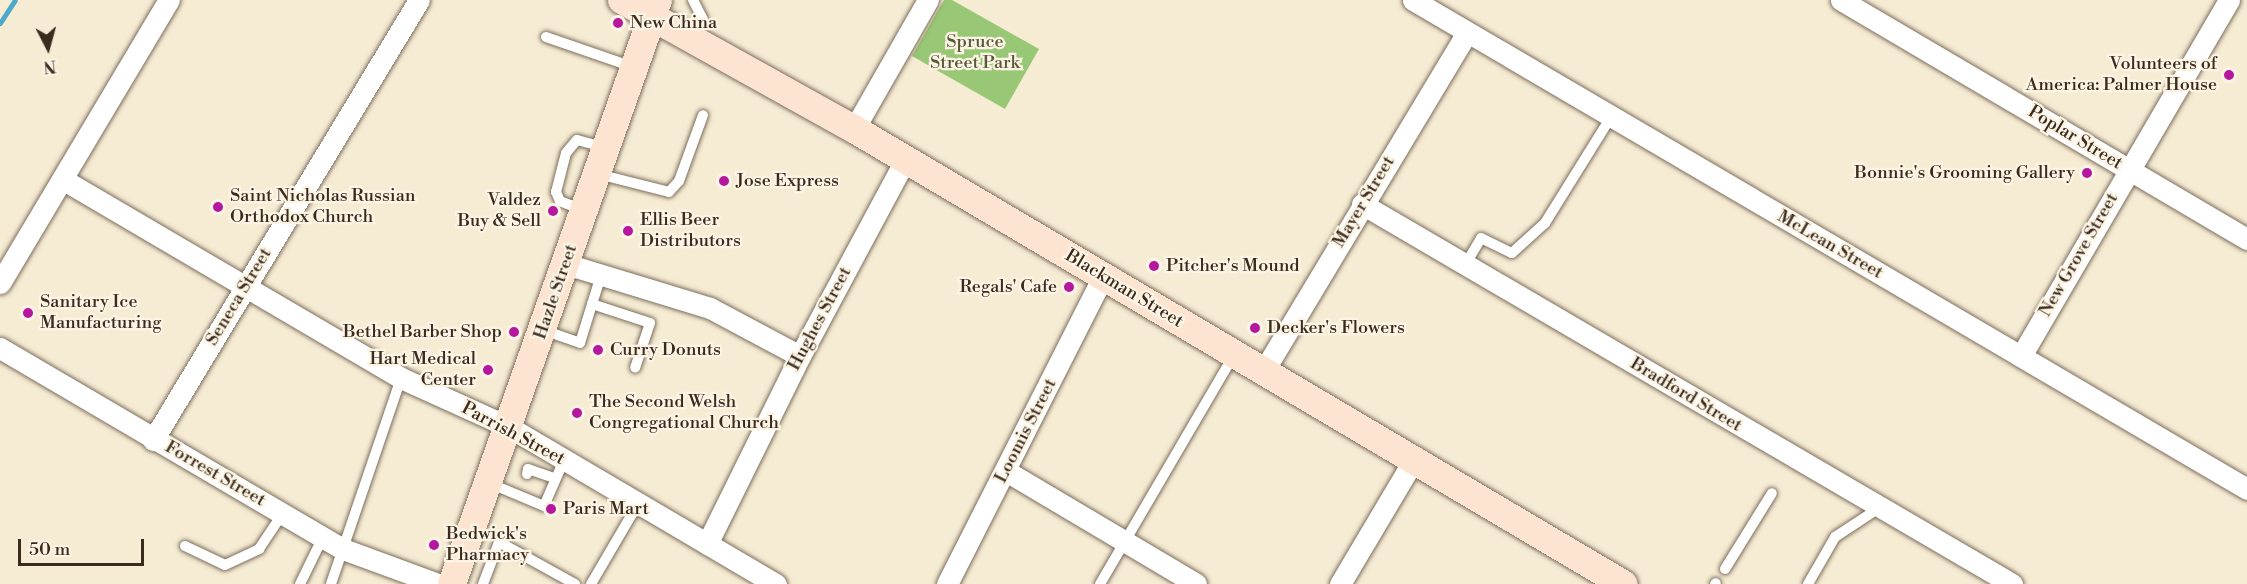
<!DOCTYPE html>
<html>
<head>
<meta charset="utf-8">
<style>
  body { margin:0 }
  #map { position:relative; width:2247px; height:584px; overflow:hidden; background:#f6ebd3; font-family:"Libre Bodoni",serif }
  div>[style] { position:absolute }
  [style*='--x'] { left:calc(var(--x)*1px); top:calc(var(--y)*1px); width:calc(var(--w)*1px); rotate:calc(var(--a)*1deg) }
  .green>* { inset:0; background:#98c775 }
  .stream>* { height:5px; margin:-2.5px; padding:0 2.5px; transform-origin:2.5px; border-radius:2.5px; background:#4ca9ca }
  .roads { filter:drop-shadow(0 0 2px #7c6e5d) drop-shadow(0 0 2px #7c6e5d) }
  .lane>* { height:10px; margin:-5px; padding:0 5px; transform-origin:5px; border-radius:5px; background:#fff }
  .street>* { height:21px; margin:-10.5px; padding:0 10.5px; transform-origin:10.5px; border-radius:10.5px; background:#fff }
  .secondary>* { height:28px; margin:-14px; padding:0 14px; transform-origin:14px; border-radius:14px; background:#fde4d1 }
  .dots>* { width:16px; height:16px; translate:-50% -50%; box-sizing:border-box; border:3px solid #fcf5e5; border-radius:50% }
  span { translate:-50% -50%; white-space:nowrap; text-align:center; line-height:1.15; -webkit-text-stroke:4.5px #fcf5e5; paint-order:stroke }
  .poi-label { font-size:18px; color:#3b2a1e }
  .left { translate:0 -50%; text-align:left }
  .right { translate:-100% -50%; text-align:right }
  .park-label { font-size:18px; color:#575938 }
  .street-label { font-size:18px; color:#3b2a1e }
  .north { position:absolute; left:18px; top:18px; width:60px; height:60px; -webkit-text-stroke:4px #fcf5e5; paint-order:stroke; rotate:174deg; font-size:16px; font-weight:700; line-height:24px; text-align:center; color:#3b2a1e }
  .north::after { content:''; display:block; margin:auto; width:21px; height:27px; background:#3b2a1e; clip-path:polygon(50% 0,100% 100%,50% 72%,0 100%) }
  .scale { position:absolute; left:18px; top:539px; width:126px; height:27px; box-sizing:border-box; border:3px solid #3b2a1e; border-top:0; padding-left:8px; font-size:18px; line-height:21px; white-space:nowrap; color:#3b2a1e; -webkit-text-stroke:4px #fcf5e5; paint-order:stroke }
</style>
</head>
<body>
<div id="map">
  <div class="green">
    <i style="clip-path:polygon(944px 0,952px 0,1039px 49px,1005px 109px,912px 56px)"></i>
  </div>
  <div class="stream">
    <i style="--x:0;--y:23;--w:27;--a:-57"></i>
  </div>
  <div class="roads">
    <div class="lane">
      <i style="--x:693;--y:0;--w:22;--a:63"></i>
      <i style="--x:703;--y:20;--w:23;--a:113"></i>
      <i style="--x:546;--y:37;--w:92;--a:19"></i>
      <i style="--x:598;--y:174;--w:73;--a:14.2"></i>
      <i style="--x:669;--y:192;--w:15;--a:-48"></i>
      <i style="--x:679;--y:181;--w:70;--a:-70"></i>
      <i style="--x:583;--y:210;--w:25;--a:-159"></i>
      <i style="--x:560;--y:201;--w:10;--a:-114"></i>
      <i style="--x:556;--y:192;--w:40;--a:-75.6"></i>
      <i style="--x:566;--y:153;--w:17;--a:-50"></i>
      <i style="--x:577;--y:140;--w:30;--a:15"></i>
      <i style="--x:1465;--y:265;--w:31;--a:-59"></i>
      <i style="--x:1481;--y:238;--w:34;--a:26"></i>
      <i style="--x:1512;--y:253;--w:45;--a:-42.3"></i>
      <i style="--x:1545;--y:223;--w:125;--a:-58.1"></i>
      <i style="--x:592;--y:304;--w:61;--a:18.1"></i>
      <i style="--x:650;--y:323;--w:47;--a:108.4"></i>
      <i style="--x:543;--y:330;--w:39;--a:19"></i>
      <i style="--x:580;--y:343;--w:71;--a:-72.8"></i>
      <i style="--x:527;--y:474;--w:5;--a:-79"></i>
      <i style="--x:528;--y:469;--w:28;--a:19"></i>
      <i style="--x:489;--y:483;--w:60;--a:22.7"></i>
      <i style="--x:544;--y:506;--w:50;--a:-66.5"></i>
      <i style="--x:185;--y:546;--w:44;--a:25.4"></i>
      <i style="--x:225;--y:565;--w:38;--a:-25"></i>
      <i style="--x:259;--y:549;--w:43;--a:-56.3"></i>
      <i style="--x:1725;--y:569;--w:89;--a:-58.3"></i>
      <i style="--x:300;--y:584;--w:52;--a:-63.9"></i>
      <i style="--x:331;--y:584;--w:218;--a:-71.2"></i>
      <i style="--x:483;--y:584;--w:45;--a:-69.1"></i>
      <i style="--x:499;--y:542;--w:87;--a:28.9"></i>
      <i style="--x:591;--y:584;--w:93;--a:-59.6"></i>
      <i style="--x:1100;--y:584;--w:265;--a:-59.7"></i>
      <i style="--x:1715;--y:584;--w:1;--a:-45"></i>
      <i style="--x:1808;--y:584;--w:54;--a:-60.1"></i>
      <i style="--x:1835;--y:537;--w:53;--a:-33.4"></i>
    </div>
    <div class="street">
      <i style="--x:1413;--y:0;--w:967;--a:30.38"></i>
      <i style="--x:1841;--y:0;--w:471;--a:30.5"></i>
      <i style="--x:854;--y:129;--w:149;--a:-60.2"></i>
      <i style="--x:62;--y:179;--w:393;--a:30.4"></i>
      <i style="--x:401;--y:378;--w:119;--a:24.4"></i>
      <i style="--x:509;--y:427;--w:310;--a:30.5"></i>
      <i style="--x:1362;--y:204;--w:753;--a:30.31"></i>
      <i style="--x:566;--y:264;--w:151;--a:17"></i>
      <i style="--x:710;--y:308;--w:102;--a:28.1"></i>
      <i style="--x:0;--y:283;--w:330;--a:-59.2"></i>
      <i style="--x:0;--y:348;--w:398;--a:30.4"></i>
      <i style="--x:343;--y:549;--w:101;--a:20.2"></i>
      <i style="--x:2021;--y:356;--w:412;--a:-59.7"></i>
      <i style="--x:1263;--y:372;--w:396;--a:-59"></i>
      <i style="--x:153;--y:440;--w:514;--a:-58.85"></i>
      <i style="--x:1006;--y:471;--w:221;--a:30.7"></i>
      <i style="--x:707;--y:544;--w:210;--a:-63.7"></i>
      <i style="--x:800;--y:356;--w:222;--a:-61.8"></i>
      <i style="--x:947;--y:584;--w:345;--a:-63.1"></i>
      <i style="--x:1340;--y:584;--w:143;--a:-59.3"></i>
    </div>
    <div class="secondary">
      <i style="--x:622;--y:0;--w:265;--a:29.1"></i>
      <i style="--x:854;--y:129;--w:894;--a:30.61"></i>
      <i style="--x:452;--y:584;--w:619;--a:-70.57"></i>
    </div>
  </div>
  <div class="dots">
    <i style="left:618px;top:23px;background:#b5179e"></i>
    <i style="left:2229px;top:75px;background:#b5179e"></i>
    <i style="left:2087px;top:173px;background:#b5179e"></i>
    <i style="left:724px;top:181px;background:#b5179e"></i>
    <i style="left:218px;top:207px;background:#b5179e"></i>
    <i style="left:553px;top:211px;background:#b5179e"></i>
    <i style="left:628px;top:231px;background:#b5179e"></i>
    <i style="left:1154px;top:266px;background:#b5179e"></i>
    <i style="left:1069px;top:287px;background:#b5179e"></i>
    <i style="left:28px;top:313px;background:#b5179e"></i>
    <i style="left:1255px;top:328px;background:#b5179e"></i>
    <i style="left:514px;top:332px;background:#b5179e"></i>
    <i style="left:598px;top:350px;background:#b5179e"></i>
    <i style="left:488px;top:370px;background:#b5179e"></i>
    <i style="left:577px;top:413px;background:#b5179e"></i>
    <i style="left:551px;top:509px;background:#b5179e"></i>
    <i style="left:434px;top:545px;background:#b5179e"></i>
  </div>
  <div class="poi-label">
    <span class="left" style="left:630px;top:23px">New China</span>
    <span class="right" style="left:2217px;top:75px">Volunteers of<br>America: Palmer House</span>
    <span class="right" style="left:2075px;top:173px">Bonnie's Grooming Gallery</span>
    <span class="left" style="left:736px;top:181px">Jose Express</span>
    <span class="left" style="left:230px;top:207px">Saint Nicholas Russian<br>Orthodox Church</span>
    <span class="right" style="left:541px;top:211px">Valdez<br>Buy &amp; Sell</span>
    <span class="left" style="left:640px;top:231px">Ellis Beer<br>Distributors</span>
    <span class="left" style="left:1166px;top:266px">Pitcher's Mound</span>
    <span class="right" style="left:1057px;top:287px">Regals' Cafe</span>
    <span class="left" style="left:40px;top:313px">Sanitary Ice<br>Manufacturing</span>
    <span class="left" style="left:1267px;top:328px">Decker's Flowers</span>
    <span class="right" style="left:502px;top:332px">Bethel Barber Shop</span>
    <span class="left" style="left:610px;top:350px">Curry Donuts</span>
    <span class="right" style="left:476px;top:370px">Hart Medical<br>Center</span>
    <span class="left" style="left:589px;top:413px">The Second Welsh<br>Congregational Church</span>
    <span class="left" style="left:563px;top:509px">Paris Mart</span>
    <span class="left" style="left:446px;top:545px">Bedwick's<br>Pharmacy</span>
  </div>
  <div class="park-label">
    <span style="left:975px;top:53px">Spruce<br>Street Park</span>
  </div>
  <div class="street-label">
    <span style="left:2075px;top:138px;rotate:31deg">Poplar Street</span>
    <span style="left:1364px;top:202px;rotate:-59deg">Mayer Street</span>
    <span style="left:1830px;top:245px;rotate:30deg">McLean Street</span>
    <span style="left:2079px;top:255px;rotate:-60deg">New Grove Street</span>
    <span style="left:1124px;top:289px;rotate:31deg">Blackman Street</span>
    <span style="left:556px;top:292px;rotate:-71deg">Hazle Street</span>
    <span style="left:239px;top:297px;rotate:-59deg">Seneca Street</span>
    <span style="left:820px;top:319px;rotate:-62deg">Hughes Street</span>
    <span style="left:1686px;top:395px;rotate:31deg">Bradford Street</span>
    <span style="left:1026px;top:431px;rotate:-63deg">Loomis Street</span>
    <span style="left:513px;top:434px;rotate:28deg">Parrish Street</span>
    <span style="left:215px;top:474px;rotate:30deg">Forrest Street</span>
  </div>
  <div class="north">N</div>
  <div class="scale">50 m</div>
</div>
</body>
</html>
